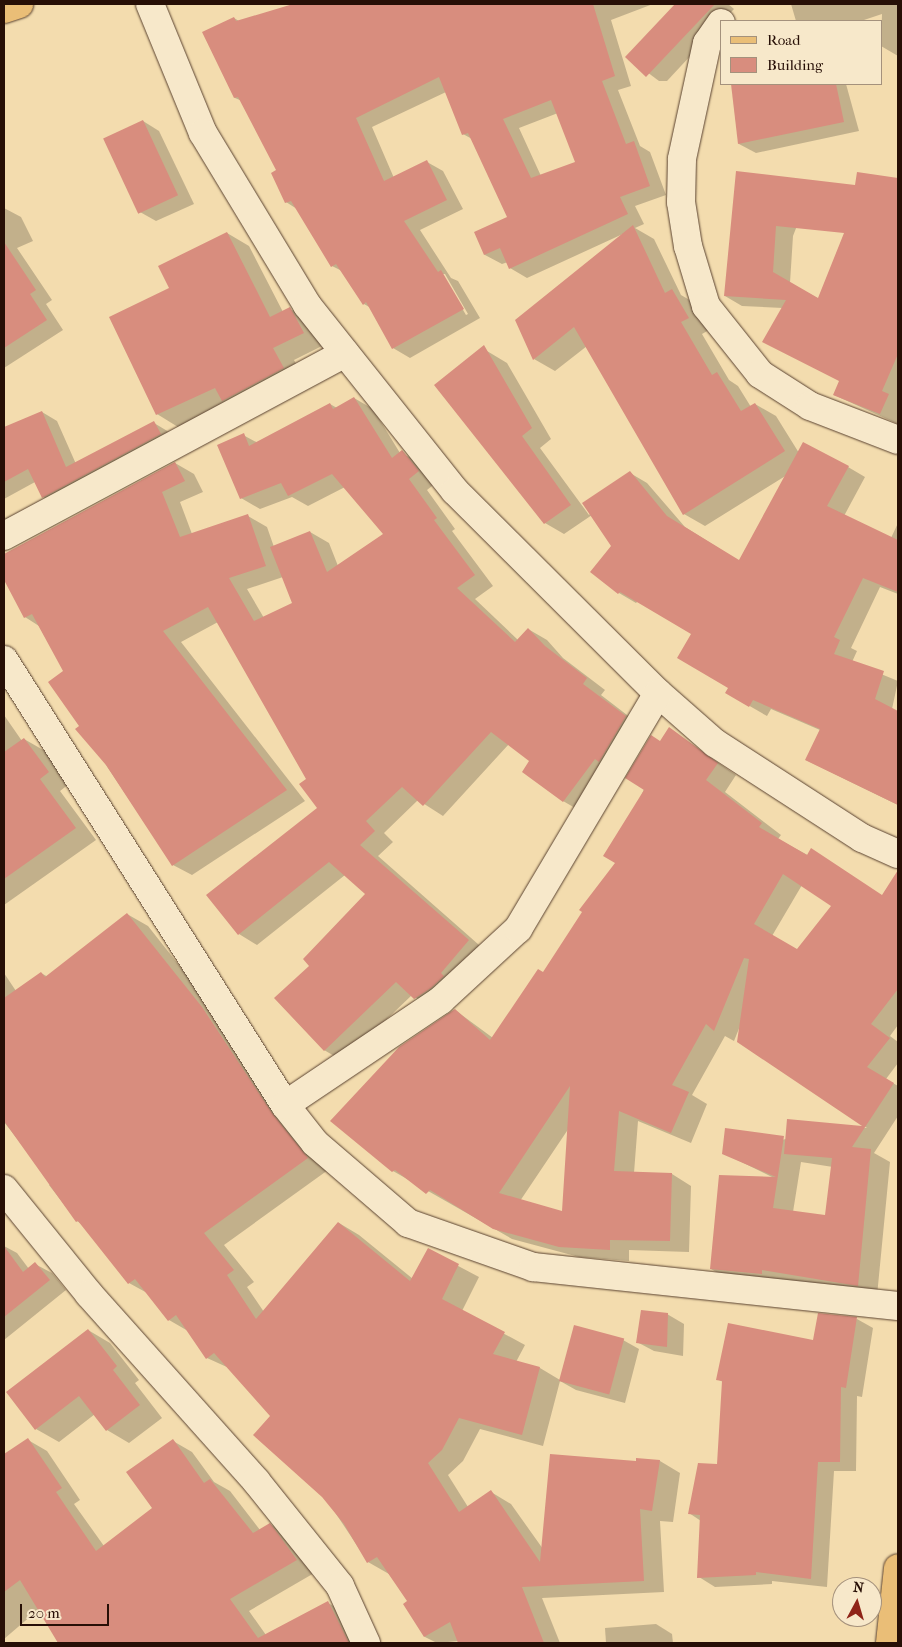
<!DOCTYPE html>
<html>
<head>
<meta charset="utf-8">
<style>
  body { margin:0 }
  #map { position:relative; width:902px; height:1647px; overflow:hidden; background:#f3dcae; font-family:"IM FELL French Canon",serif }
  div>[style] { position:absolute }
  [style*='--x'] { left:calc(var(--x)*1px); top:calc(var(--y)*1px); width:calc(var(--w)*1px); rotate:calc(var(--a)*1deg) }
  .shadow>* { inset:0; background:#0003 }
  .building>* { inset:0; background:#d88d7e; transform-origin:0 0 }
  .roads { filter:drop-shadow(0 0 1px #5a4230) drop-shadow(0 0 1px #5a4230) }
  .minor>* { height:28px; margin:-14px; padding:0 14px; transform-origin:14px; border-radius:14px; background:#f7e8ca }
  .major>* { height:28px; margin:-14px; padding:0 14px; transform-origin:14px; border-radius:14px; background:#eabe77 }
  .highway>* { height:28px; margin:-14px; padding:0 14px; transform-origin:14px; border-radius:14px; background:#eabe77 }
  span { translate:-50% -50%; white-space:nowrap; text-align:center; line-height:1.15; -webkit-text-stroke:4.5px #f7e8ca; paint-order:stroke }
  .frame { position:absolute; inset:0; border:5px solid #270f06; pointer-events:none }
  .legend { position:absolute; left:720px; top:20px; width:162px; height:65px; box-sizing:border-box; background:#f7e8ca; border:1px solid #a4917c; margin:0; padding:6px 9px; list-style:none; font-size:15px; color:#270f06 }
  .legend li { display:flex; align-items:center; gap:10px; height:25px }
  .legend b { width:25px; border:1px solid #a4917c }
  .north { position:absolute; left:832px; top:1577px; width:50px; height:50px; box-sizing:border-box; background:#f7e8ca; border:1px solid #a4917c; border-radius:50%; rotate:6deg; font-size:14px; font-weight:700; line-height:20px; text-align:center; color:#270f06 }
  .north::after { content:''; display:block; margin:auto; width:18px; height:22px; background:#8f2418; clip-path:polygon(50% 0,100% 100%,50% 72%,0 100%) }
  .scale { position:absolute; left:20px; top:1604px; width:89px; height:22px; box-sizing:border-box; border:2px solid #270f06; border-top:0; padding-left:6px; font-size:15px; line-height:18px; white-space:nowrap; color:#270f06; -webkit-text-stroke:4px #f7e8ca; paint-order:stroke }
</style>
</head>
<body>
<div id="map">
  <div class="shadow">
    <i style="clip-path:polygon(evenodd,298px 4px,653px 4px,611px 20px,631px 86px,618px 90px,640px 146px,650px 152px,666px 195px,635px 206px,644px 224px,635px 228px,654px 239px,681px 295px,693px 302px,709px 330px,702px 334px,729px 380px,738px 386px,751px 407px,755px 404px,776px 416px,799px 453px,848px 467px,865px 477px,844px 516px,891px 538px,898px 523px,898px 594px,880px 587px,851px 648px,857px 651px,852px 662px,898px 681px,892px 709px,898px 713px,898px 805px,806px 760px,820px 730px,771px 709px,767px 716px,727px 693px,730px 688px,693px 634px,638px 601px,636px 603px,619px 593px,592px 571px,613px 546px,592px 515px,564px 534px,545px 523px,487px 351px,507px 363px,551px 439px,540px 448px,589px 515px,630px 473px,647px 483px,685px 527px,739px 561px,787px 475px,705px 526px,684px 514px,587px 346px,555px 371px,534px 359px,625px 233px,527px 278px,510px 268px,508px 262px,502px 264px,485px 255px,475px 233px,509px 217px,472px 139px,463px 134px,446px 92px,372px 127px,394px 178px,427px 162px,443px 171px,463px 209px,420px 230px,451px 278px,458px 281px,480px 318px,410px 358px,393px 348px,371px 308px,364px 304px,342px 271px,332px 266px,297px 209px,286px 202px,278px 171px,242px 101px,235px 98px,234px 18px,239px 21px,298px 4px,558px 113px,577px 163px,541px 176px,519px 128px,558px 113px,298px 4px,442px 274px,445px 274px,468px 314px,466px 315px,442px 274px)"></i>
    <i style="clip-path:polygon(677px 4px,728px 4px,734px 9px,667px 81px,659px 81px,627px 57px)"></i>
    <i style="clip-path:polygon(791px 4px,898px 4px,898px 56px,881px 46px,882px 14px,861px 21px,796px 21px)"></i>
    <i style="clip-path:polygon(733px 84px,846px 84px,859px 131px,756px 153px,739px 144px)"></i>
    <i style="clip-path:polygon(143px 121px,159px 131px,194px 204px,156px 221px,140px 212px)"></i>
    <i style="clip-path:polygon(737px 172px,856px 186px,858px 174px,898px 179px,898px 228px,805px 205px,793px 236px,790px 283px,819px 299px,842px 242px,898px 266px,898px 424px,834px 395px,840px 381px,783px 308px,742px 306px,725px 296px)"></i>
    <i style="clip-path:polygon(4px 208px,21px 217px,33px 241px,17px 248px,52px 300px,46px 304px,63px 330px,4px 368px,4px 320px,11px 316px,4px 304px)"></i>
    <i style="clip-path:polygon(227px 233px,249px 246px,283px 312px,290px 309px,312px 321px,324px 345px,294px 360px,305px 380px,228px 403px,178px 427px,157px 414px,171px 289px)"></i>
    <i style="clip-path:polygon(evenodd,354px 398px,373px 409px,400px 453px,421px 462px,437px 482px,427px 490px,455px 529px,452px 531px,493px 586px,475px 599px,518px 640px,528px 629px,547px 640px,563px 658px,605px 690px,601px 695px,644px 728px,582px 812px,563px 801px,531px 761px,509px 744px,443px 816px,418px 800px,384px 833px,393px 842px,378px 856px,487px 952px,434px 1009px,412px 995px,343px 1061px,324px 1050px,311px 966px,367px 894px,345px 875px,257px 945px,239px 934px,318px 809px,307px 779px,218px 622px,181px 642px,305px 801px,192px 875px,173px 865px,80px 726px,65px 672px,39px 626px,25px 617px,4px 577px,4px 555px,175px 463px,194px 474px,203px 492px,180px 502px,192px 534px,248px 516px,267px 527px,274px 547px,310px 532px,329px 543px,338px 566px,384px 534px,345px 487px,308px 506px,292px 497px,260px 509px,241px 498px,243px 435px,258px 443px,330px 404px,337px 408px,354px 398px,283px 577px,294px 604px,264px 618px,247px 589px,283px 577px)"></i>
    <i style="clip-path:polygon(42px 412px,57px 421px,76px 464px,154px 423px,169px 432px,175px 443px,58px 506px,43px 497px,35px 482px,4px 499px,4px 429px)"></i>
    <i style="clip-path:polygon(4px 715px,22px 741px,24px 739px,45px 751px,69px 784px,60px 791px,96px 840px,4px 905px)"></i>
    <i style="clip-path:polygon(evenodd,669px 729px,736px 775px,725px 792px,781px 835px,778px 839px,883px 896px,890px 886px,898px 891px,898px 1025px,890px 1036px,898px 1042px,898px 1063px,886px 1079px,898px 1086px,898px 1116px,874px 1153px,890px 1162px,877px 1296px,730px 1280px,711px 1269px,774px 1178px,723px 1153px,786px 1139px,788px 1121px,867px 1128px,739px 1042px,740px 1026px,734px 1041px,725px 1036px,692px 1095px,707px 1104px,691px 1143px,638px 1121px,634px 1173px,672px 1174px,691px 1186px,689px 1252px,629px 1250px,629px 1261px,579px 1257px,512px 1239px,393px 1171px,455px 1010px,493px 1038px,544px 973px,617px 863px,661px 742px,669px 729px,802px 885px,833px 905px,798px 951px,772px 936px,802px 885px,669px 729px,569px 1128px,563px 1213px,520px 1201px,569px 1128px,669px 729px,801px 1162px,833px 1167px,826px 1216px,793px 1212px,801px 1162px)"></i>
    <i style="clip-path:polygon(127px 914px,148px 926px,223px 1021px,328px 1170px,224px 1245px,254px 1282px,247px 1287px,264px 1312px,339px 1223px,359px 1235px,413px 1279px,428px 1250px,479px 1277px,462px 1311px,525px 1345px,516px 1362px,540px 1368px,560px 1380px,623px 1340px,639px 1349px,625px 1403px,576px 1390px,560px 1381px,543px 1446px,480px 1429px,463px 1461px,448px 1475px,468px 1507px,491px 1492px,511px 1504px,543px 1549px,637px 1462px,660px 1461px,680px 1473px,673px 1522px,660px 1521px,664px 1592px,542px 1598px,560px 1643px,460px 1643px,459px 1641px,437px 1643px,425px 1637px,405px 1604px,409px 1601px,389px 1574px,368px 1562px,271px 1416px,229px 1368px,207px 1358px,188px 1331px,169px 1320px,149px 1294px,129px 1283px,83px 1225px,77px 1221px,49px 1185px,52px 1183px,4px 1122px,4px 973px,16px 991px,41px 973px,48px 977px)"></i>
    <i style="clip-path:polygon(4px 1246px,17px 1253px,29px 1269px,35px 1264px,52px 1273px,66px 1290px,4px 1340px)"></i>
    <i style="clip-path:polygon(667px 1314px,684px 1324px,683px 1356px,654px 1351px,637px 1342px)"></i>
    <i style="clip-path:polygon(857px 1319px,873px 1328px,862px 1397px,857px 1396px,856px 1471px,834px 1471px,827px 1587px,772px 1581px,772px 1584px,715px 1587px,699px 1577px,701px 1521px,689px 1513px,719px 1465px,723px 1382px,717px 1379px,814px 1342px)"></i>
    <i style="clip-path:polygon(88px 1330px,110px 1343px,139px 1380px,135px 1383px,162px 1418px,129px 1443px,107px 1430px,95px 1414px,59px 1442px,36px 1429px)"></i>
    <i style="clip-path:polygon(28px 1440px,47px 1451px,80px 1500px,74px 1504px,104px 1546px,154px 1508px,173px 1441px,192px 1452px,214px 1482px,230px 1491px,260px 1530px,270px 1524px,289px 1536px,316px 1572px,249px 1611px,266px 1635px,328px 1603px,348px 1614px,363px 1643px,59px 1643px,39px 1609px,4px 1639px,4px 1545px,9px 1542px,4px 1534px,4px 1456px)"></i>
    <i style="clip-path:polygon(656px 1624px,672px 1634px,673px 1643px,606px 1643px,605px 1628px)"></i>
  </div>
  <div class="building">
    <i style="clip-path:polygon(evenodd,293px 4px,593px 4px,615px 76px,602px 81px,626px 144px,634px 141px,650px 186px,620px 197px,628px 214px,509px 269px,500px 248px,484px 255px,474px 232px,507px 217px,468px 133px,462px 135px,439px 77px,356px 118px,384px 181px,427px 160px,447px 200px,404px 221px,438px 272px,441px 270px,464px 309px,392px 349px,366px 302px,363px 305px,336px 264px,331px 267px,291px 201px,285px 203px,271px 173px,276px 170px,238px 97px,234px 98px,202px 32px,234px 17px,236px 21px,293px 4px,551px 100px,575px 162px,531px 178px,503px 119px,551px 100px)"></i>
    <i style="clip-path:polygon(675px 4px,715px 4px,646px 77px,625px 57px)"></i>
    <i style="clip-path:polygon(731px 84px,836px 84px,844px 122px,738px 144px)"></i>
    <i style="left:143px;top:120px;width:83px;height:44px;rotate:65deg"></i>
    <i style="clip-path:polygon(evenodd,736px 171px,855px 185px,857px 172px,898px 178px,898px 354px,882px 391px,889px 394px,880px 414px,833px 395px,839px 381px,762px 342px,786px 300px,724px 296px,736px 171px,776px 226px,844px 233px,818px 298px,773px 272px,776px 226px)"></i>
    <i style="clip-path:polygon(633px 225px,665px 293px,672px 289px,689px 318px,681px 322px,712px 375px,717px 372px,741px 411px,755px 403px,785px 451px,683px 515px,574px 327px,533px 360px,515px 320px)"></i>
    <i style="clip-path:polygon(227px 232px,270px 317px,290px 307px,304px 333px,273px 348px,284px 368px,222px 401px,215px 388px,156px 415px,109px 317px,169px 288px,158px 266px)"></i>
    <i style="clip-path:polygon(4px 242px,36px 290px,30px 294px,47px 320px,4px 348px)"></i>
    <i style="clip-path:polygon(484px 345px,532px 428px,522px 436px,571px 505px,544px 524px,434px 385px)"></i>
    <i style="clip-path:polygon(354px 397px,392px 458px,402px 450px,419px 471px,409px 479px,437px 518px,434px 520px,475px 575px,457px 588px,515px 642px,528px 628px,545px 646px,587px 678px,583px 684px,626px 716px,599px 762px,595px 759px,563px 802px,522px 772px,529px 761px,491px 732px,423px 806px,402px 787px,366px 821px,375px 831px,360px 845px,469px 940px,441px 973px,444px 976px,431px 988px,414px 999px,396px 982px,324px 1051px,274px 998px,309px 966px,303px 959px,365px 894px,329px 862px,238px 935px,206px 895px,317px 808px,299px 784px,306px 779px,208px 607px,163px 631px,287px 790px,172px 866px,106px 765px,75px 729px,79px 726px,48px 682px,63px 671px,32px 614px,24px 618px,4px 580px,4px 554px,175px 462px,185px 481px,162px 492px,180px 537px,248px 514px,266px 566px,229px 578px,254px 621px,292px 603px,270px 547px,310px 531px,327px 572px,383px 534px,332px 474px,288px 496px,281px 483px,240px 499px,217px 445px,244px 433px,249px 446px,330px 403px,333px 409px)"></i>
    <i style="clip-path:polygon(42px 411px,66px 467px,154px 421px,161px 434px,42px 498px,28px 469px,4px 482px,4px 427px)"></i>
    <i style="clip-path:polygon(803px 442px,849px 466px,827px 506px,898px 540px,898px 592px,863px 578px,834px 637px,840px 640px,834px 654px,884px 671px,875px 699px,898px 711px,898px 805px,805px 760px,820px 729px,753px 700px,749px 707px,725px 693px,728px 688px,677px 658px,691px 634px,620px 592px,618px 594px,590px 572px,611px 546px,582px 503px,630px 471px,667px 516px,739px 560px)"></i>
    <i style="clip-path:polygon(evenodd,669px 727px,718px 763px,706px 780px,762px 823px,759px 827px,807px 855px,811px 848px,882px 895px,898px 870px,898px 989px,871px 1024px,890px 1038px,867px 1067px,894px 1083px,852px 1147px,871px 1149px,858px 1286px,762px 1270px,762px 1274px,710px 1269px,719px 1175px,776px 1177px,722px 1154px,725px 1128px,784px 1136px,773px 1208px,825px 1215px,832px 1158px,784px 1154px,787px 1119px,862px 1126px,737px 1042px,749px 959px,744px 958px,714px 1031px,706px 1024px,672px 1085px,689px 1092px,671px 1133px,619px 1111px,614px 1171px,672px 1173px,670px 1241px,610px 1240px,610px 1250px,559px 1247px,493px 1229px,430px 1190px,426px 1194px,395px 1170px,392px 1172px,330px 1121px,399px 1047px,455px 1009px,490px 1040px,538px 969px,543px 972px,582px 912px,579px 910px,615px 863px,603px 856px,644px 790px,625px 778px,651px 735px,660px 741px,669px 727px,783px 874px,831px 906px,797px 949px,754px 924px,783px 874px,669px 727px,570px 1086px,562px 1211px,499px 1193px,570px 1086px)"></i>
    <i style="clip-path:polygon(24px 738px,49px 772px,40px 779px,76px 828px,4px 879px,4px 752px)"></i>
    <i style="clip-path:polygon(127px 913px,202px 1007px,272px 1113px,308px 1158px,204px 1233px,234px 1270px,227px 1275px,256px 1319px,338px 1222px,410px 1281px,428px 1248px,459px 1264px,442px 1299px,505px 1332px,493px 1354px,540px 1367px,522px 1435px,459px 1418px,442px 1450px,428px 1463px,459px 1512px,491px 1490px,540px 1562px,550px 1454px,636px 1461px,636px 1458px,660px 1460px,652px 1511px,640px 1509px,644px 1581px,522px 1587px,544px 1643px,458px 1643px,450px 1622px,424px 1637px,403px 1604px,407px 1601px,377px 1557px,367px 1563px,344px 1524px,322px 1497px,253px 1435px,270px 1416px,214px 1353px,206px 1359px,176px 1315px,168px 1321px,135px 1279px,128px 1284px,78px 1221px,76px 1222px,4px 1121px,4px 998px,41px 972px,45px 977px)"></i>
    <i style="clip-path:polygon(4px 1246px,23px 1272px,35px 1262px,50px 1280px,4px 1317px)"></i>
    <i style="clip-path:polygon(641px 1310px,668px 1313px,667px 1347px,636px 1343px)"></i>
    <i style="clip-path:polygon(818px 1313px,857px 1317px,846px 1388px,841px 1387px,840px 1462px,818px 1462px,811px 1579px,756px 1572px,756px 1575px,697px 1578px,700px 1515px,688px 1514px,698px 1463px,717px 1464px,722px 1381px,716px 1380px,728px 1323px,813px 1340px)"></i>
    <i style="left:574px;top:1325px;width:52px;height:58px;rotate:15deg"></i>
    <i style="clip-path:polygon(88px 1329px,117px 1366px,113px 1370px,140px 1405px,106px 1431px,79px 1396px,35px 1430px,6px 1392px)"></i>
    <i style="clip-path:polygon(28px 1438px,62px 1488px,56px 1492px,96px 1551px,152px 1508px,126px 1472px,173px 1439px,204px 1483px,210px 1479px,253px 1533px,270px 1523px,297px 1560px,230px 1599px,258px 1638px,328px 1601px,349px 1643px,58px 1643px,20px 1580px,4px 1592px,4px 1454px)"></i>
  </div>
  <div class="roads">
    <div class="minor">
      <i style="--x:150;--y:4;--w:139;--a:67.7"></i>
      <i style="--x:203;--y:133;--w:201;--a:58.8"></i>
      <i style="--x:307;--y:305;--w:238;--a:51.5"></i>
      <i style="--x:455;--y:491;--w:286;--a:44.9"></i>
      <i style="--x:658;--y:693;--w:76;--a:41.3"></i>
      <i style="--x:715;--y:743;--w:175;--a:32.9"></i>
      <i style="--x:862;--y:838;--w:39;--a:24"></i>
      <i style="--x:721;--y:23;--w:24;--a:125"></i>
      <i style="--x:707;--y:43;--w:119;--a:102.2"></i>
      <i style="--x:682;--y:159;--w:43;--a:91.3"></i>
      <i style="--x:681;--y:202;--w:45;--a:81"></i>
      <i style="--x:688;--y:246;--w:63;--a:73.3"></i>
      <i style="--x:706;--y:306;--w:87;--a:51.5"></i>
      <i style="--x:760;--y:374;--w:59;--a:32.6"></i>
      <i style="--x:810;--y:406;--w:94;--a:21.1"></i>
      <i style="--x:4;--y:536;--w:387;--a:-28.2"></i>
      <i style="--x:4;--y:660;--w:526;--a:57.73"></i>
      <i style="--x:285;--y:1105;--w:48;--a:51.7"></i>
      <i style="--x:315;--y:1143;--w:123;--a:40.7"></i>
      <i style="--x:408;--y:1223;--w:133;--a:19.4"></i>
      <i style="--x:533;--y:1267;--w:367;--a:6.1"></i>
      <i style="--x:285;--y:1105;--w:188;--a:-33.9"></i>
      <i style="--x:441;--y:1000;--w:105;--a:-42.7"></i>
      <i style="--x:518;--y:929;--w:274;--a:-59.3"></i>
      <i style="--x:4;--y:1189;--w:135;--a:51"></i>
      <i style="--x:89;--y:1294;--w:251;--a:48.2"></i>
      <i style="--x:256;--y:1481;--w:134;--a:51.3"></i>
      <i style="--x:340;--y:1586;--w:63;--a:65.5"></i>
    </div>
    <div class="major">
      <i style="--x:890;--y:1643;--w:75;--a:-83.9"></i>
    </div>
    <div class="highway">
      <i style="--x:4;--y:9;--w:16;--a:-18"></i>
    </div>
  </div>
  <div class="frame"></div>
  <ul class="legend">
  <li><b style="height:6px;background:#eabe77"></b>Road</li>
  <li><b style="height:14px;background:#d88d7e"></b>Building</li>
  </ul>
  <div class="north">N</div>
  <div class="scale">20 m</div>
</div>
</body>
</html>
